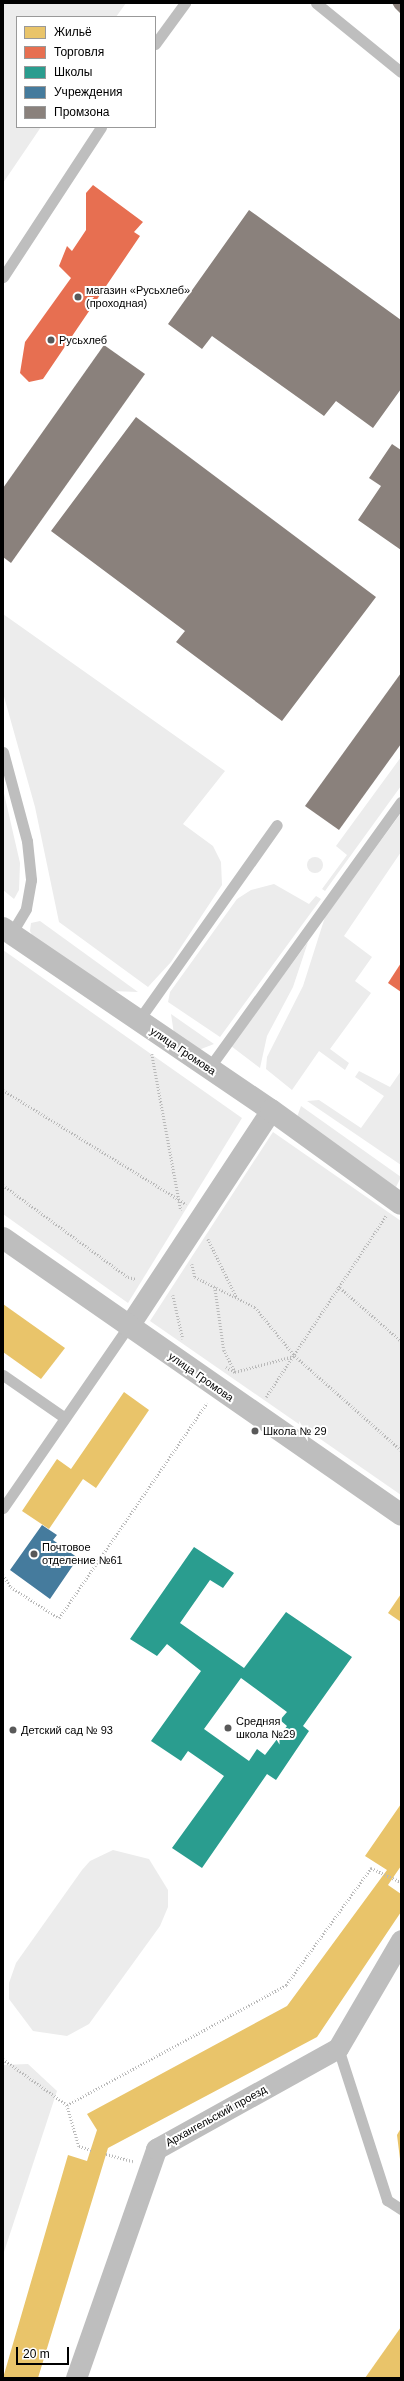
<!DOCTYPE html>
<html>
<head>
<meta charset="utf-8">
<style>
  body { margin:0 }
  #map { position:relative; width:404px; height:2381px; overflow:hidden; background:#fff; font-family:Arial,sans-serif }
  div>[style] { position:absolute }
  [style*='--x'] { left:calc(var(--x)*1px); top:calc(var(--y)*1px); width:calc(var(--w)*1px); rotate:calc(var(--a)*1deg) }
  .green>* { inset:0; background:#ececec }
  .round { border-radius:50% }
  .homes>* { inset:0; background:#e9c46a }
  .shops>* { inset:0; background:#e76f51 }
  .schools>* { inset:0; background:#2a9d8f }
  .public>* { inset:0; background:#457b9d }
  .industry>* { inset:0; background:#8a817c }
  .path>* { height:2.5px; margin-top:-1.25px; transform-origin:0; background:repeating-linear-gradient(90deg,#b9b9b9 0 1px,transparent 0 3px) }
  .service>* { height:11px; margin:-5.5px; padding:0 5.5px; transform-origin:5.5px; border-radius:5.5px; background:#bebebe }
  .minor>* { height:21px; margin:-10.5px; padding:0 10.5px; transform-origin:10.5px; border-radius:10.5px; background:#bebebe }
  .tertiary>* { height:22px; margin:-11px; padding:0 11px; transform-origin:11px; border-radius:11px; background:#bebebe }
  .dots>* { width:11px; height:11px; translate:-50% -50%; box-sizing:border-box; border:2px solid #fff; border-radius:50% }
  span { translate:-50% -50%; white-space:nowrap; text-align:center; line-height:1.15; -webkit-text-stroke:4px #fff; paint-order:stroke }
  .poi-label { font-size:11px; color:#000 }
  .left { translate:0 -50%; text-align:left }
  .street-label { font-size:11px; color:#000 }
  .frame { position:absolute; inset:0; border:4px solid #000; pointer-events:none }
  .legend { position:absolute; left:16px; top:16px; width:140px; height:112px; box-sizing:border-box; background:#fff; border:1px solid #999; margin:0; padding:5px 7px; list-style:none; font-size:12px; color:#000 }
  .legend li { display:flex; align-items:center; gap:8px; height:20px }
  .legend b { width:20px; border:1px solid #999 }
  .scale { position:absolute; left:16px; top:2347px; width:53px; height:18px; box-sizing:border-box; border:2px solid #000; border-top:0; padding-left:5px; font-size:12px; line-height:14px; white-space:nowrap; color:#000; -webkit-text-stroke:3px #fff; paint-order:stroke }
</style>
</head>
<body>
<div id="map">
  <div class="green">
    <i style="clip-path:polygon(3px 3px,126px 3px,116px 17px,17px 17px,17px 127px,41px 127px,3px 183px)"></i>
    <i style="clip-path:polygon(3px 614px,225px 771px,183px 824px,213px 846px,221px 862px,222px 885px,171px 962px,148px 987px,59px 922px,35px 807px,3px 693px)"></i>
    <i style="clip-path:polygon(401px 757px,401px 786px,325px 891px,322px 889px,347px 855px,336px 846px)"></i>
    <i style="clip-path:polygon(3px 789px,20px 863px,19px 890px,14px 899px,3px 890px)"></i>
    <i style="clip-path:polygon(401px 813px,401px 852px,344px 936px,372px 957px,355px 981px,371px 993px,330px 1049px,349px 1063px,345px 1070px,319px 1051px,292px 1090px,266px 1069px,267px 1057px,303px 986px,325px 917px)"></i>
    <i class="round" style="left:307px;top:857px;width:16px;height:16px"></i>
    <i style="clip-path:polygon(274px 884px,309px 904px,316px 896px,321px 899px,220px 1037px,168px 1002px,170px 992px,237px 899px,251px 890px)"></i>
    <i style="clip-path:polygon(40px 921px,138px 992px,111px 991px,37px 945px,30px 931px,31px 923px)"></i>
    <i style="clip-path:polygon(308px 942px,293px 987px,267px 1036px,260px 1068px,231px 1046px)"></i>
    <i style="clip-path:polygon(3px 950px,242px 1118px,128px 1303px,3px 1214px)"></i>
    <i style="clip-path:polygon(171px 1014px,214px 1044px,196px 1051px,174px 1034px)"></i>
    <i style="clip-path:polygon(359px 1071px,390px 1087px,401px 1071px,401px 1165px,307px 1101px,319px 1100px,361px 1128px,384px 1096px,355px 1077px)"></i>
    <i style="clip-path:polygon(301px 1106px,401px 1177px,393px 1193px,296px 1120px)"></i>
    <i style="clip-path:polygon(273px 1132px,401px 1221px,401px 1495px,150px 1321px)"></i>
    <i style="clip-path:polygon(113px 1850px,149px 1859px,168px 1890px,168px 1907px,160px 1926px,89px 2024px,67px 2036px,33px 2031px,9px 1999px,9px 1983px,16px 1963px,82px 1870px,90px 1861px)"></i>
    <i style="clip-path:polygon(28px 2064px,57px 2091px,3px 2255px,3px 2065px)"></i>
  </div>
  <div class="homes">
    <i style="clip-path:polygon(3px 1304px,65px 1348px,41px 1379px,3px 1352px)"></i>
    <i style="clip-path:polygon(124px 1392px,149px 1410px,96px 1488px,83px 1479px,49px 1529px,22px 1511px,57px 1459px,71px 1469px)"></i>
    <i style="clip-path:polygon(401px 1594px,401px 1622px,388px 1613px)"></i>
    <i style="clip-path:polygon(401px 1804px,401px 1866px,388px 1885px,401px 1894px,401px 1912px,317px 2037px,108px 2148px,38px 2378px,3px 2378px,68px 2155px,87px 2161px,97px 2130px,87px 2114px,287px 2006px,387px 1870px,365px 1856px)"></i>
    <i style="clip-path:polygon(401px 2128px,401px 2159px,400px 2159px,397px 2135px)"></i>
    <i style="clip-path:polygon(401px 2327px,401px 2378px,365px 2378px)"></i>
  </div>
  <div class="shops">
    <i style="clip-path:polygon(93px 185px,143px 222px,134px 232px,140px 236px,43px 379px,29px 382px,20px 373px,25px 342px,71px 278px,59px 266px,67px 246px,72px 251px,86px 230px,86px 193px)"></i>
    <i style="clip-path:polygon(401px 963px,401px 992px,388px 983px)"></i>
  </div>
  <div class="schools">
    <i style="clip-path:polygon(evenodd,194px 1547px,234px 1573px,223px 1588px,210px 1580px,180px 1623px,244px 1668px,286px 1612px,352px 1657px,303px 1726px,309px 1731px,276px 1780px,267px 1774px,202px 1868px,172px 1848px,224px 1776px,188px 1751px,181px 1761px,151px 1741px,201px 1671px,167px 1644px,157px 1656px,130px 1639px,194px 1547px,241px 1678px,287px 1712px,280px 1720px,287px 1726px,265px 1755px,257px 1749px,249px 1761px,204px 1729px,241px 1678px)"></i>
  </div>
  <div class="public">
    <i style="clip-path:polygon(42px 1525px,57px 1535px,53px 1540px,78px 1558px,50px 1599px,10px 1570px)"></i>
  </div>
  <div class="industry">
    <i style="clip-path:polygon(392px 3px,401px 3px,401px 14px,395px 8px)"></i>
    <i style="clip-path:polygon(249px 210px,401px 320px,401px 389px,373px 428px,336px 401px,324px 416px,212px 336px,202px 349px,168px 324px)"></i>
    <i style="clip-path:polygon(104px 345px,145px 374px,11px 563px,3px 557px,3px 488px)"></i>
    <i style="clip-path:polygon(136px 417px,376px 597px,282px 721px,176px 642px,185px 631px,51px 531px)"></i>
    <i style="clip-path:polygon(392px 444px,401px 450px,401px 550px,358px 520px,381px 486px,369px 478px)"></i>
    <i style="clip-path:polygon(401px 673px,401px 744px,339px 830px,305px 806px)"></i>
  </div>
  <div class="path">
    <i style="--x:152;--y:1054;--w:159;--a:79.5"></i>
    <i style="--x:3;--y:1090;--w:216;--a:31.9"></i>
    <i style="--x:3;--y:1185;--w:155;--a:36.4"></i>
    <i style="--x:128;--y:1277;--w:8;--a:14"></i>
    <i style="--x:208;--y:1239;--w:66;--a:63.8"></i>
    <i style="--x:192;--y:1264;--w:13;--a:77"></i>
    <i style="--x:195;--y:1277;--w:67;--a:26.6"></i>
    <i style="--x:255;--y:1307;--w:63;--a:50.8"></i>
    <i style="--x:295;--y:1356;--w:142;--a:41.6"></i>
    <i style="--x:338;--y:1286;--w:84;--a:41.1"></i>
    <i style="--x:215;--y:1287;--w:64;--a:81.9"></i>
    <i style="--x:224;--y:1350;--w:25;--a:63"></i>
    <i style="--x:235;--y:1372;--w:61;--a:-15.2"></i>
    <i style="--x:173;--y:1295;--w:45;--a:77.2"></i>
    <i style="--x:226;--y:1367;--w:10;--a:29"></i>
    <i style="--x:266;--y:1397;--w:217;--a:-56.5"></i>
    <i style="--x:3;--y:1575;--w:14;--a:56"></i>
    <i style="--x:11;--y:1587;--w:57;--a:32.9"></i>
    <i style="--x:59;--y:1618;--w:261;--a:-55.5"></i>
    <i style="--x:3;--y:2059;--w:79;--a:35.7"></i>
    <i style="--x:67;--y:2105;--w:250;--a:-28.7"></i>
    <i style="--x:286;--y:1985;--w:145;--a:-54"></i>
    <i style="--x:371;--y:1868;--w:33;--a:25"></i>
    <i style="--x:67;--y:2105;--w:43;--a:73.7"></i>
    <i style="--x:79;--y:2146;--w:13;--a:18"></i>
    <i style="--x:106;--y:2154;--w:28;--a:15"></i>
  </div>
  <div class="service">
    <i style="--x:316;--y:3;--w:109;--a:39.1"></i>
    <i style="--x:155;--y:44;--w:51;--a:-53.8"></i>
    <i style="--x:3;--y:277;--w:179;--a:-56.8"></i>
    <i style="--x:3;--y:752;--w:92;--a:74.9"></i>
    <i style="--x:27;--y:841;--w:39;--a:84"></i>
    <i style="--x:31;--y:880;--w:29;--a:100"></i>
    <i style="--x:26;--y:909;--w:29;--a:121"></i>
    <i style="--x:138;--y:1021;--w:240;--a:-54.7"></i>
    <i style="--x:209;--y:1068;--w:328;--a:-54.2"></i>
    <i style="--x:3;--y:1375;--w:75;--a:34.7"></i>
    <i style="--x:3;--y:1508;--w:220;--a:-55.4"></i>
    <i style="--x:338;--y:2048;--w:160;--a:72.1"></i>
    <i style="--x:387;--y:2200;--w:17;--a:33"></i>
  </div>
  <div class="minor">
    <i style="--x:128;--y:1327;--w:260;--a:-56.6"></i>
    <i style="--x:76;--y:2378;--w:243;--a:-70.7"></i>
    <i style="--x:156;--y:2149;--w:208;--a:-29"></i>
    <i style="--x:338;--y:2048;--w:125;--a:-59.7"></i>
  </div>
  <div class="tertiary">
    <i style="--x:3;--y:928;--w:324;--a:34.2"></i>
    <i style="--x:271;--y:1110;--w:160;--a:35.9"></i>
    <i style="--x:3;--y:1238;--w:485;--a:34.8"></i>
  </div>
  <div class="dots">
    <i style="left:78px;top:297px;background:#595959"></i>
    <i style="left:51px;top:340px;background:#595959"></i>
    <i style="left:255px;top:1431px;background:#595959"></i>
    <i style="left:34px;top:1554px;background:#595959"></i>
    <i style="left:228px;top:1728px;background:#595959"></i>
    <i style="left:13px;top:1730px;background:#595959"></i>
  </div>
  <div class="poi-label">
    <span class="left" style="left:86px;top:297px">магазин «Русьхлеб»<br>(проходная)</span>
    <span class="left" style="left:59px;top:340px">Русьхлеб</span>
    <span class="left" style="left:263px;top:1431px">Школа № 29</span>
    <span class="left" style="left:42px;top:1554px">Почтовое<br>отделение №61</span>
    <span class="left" style="left:236px;top:1728px">Средняя<br>школа №29</span>
    <span class="left" style="left:21px;top:1730px">Детский сад № 93</span>
  </div>
  <div class="street-label">
    <span style="left:183px;top:1051px;rotate:34deg">улица Громова</span>
    <span style="left:201px;top:1377px;rotate:35deg">улица Громова</span>
    <span style="left:216px;top:2116px;rotate:-29deg">Архангельский проезд</span>
  </div>
  <div class="frame"></div>
  <ul class="legend">
  <li><b style="height:11px;background:#e9c46a"></b>Жильё</li>
  <li><b style="height:11px;background:#e76f51"></b>Торговля</li>
  <li><b style="height:11px;background:#2a9d8f"></b>Школы</li>
  <li><b style="height:11px;background:#457b9d"></b>Учреждения</li>
  <li><b style="height:11px;background:#8a817c"></b>Промзона</li>
  </ul>
  <div class="scale">20 m</div>
</div>
</body>
</html>
